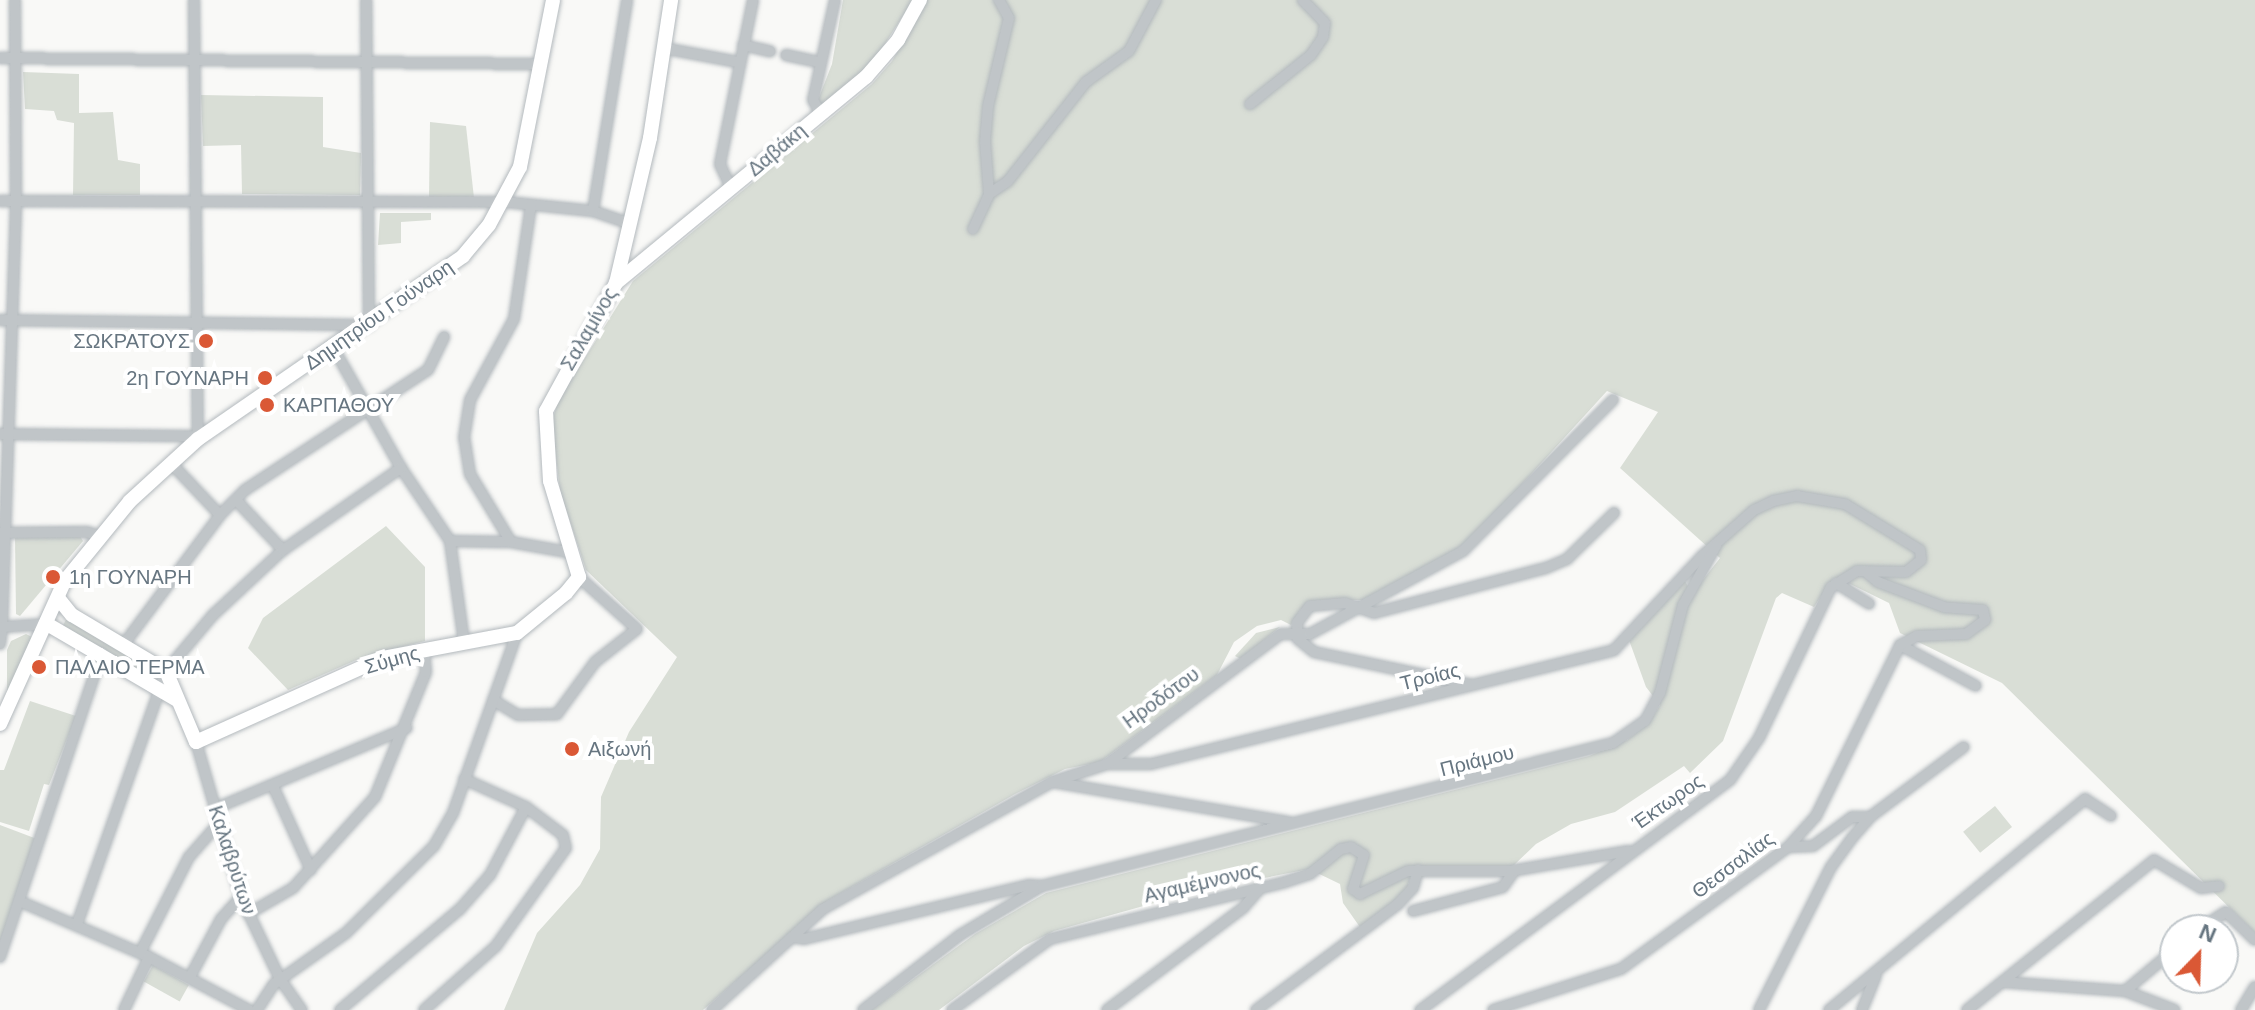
<!DOCTYPE html>
<html>
<head>
<meta charset="utf-8">
<style>
  body { margin:0 }
  #map { position:relative; width:2255px; height:1010px; overflow:hidden; background:#f9f9f7; font-family:Arial,sans-serif }
  div>[style] { position:absolute }
  [style*='--x'] { left:calc(var(--x)*1px); top:calc(var(--y)*1px); width:calc(var(--w)*1px); rotate:calc(var(--a)*1deg) }
  .green>* { inset:0; background:#d9ded6; transform-origin:0 0 }
  .roads { filter:drop-shadow(0 0 2px #b3b9bd) drop-shadow(0 0 2px #b3b9bd) }
  .street>* { height:10px; margin:-5px; padding:0 5px; transform-origin:5px; border-radius:5px; background:#c0c5c8 }
  .secondary>* { height:14px; margin:-7px; padding:0 7px; transform-origin:7px; border-radius:7px; background:#fff }
  .dots>* { width:22px; height:22px; translate:-50% -50%; box-sizing:border-box; border:4px solid #fff; border-radius:50% }
  span { translate:-50% -50%; white-space:nowrap; text-align:center; line-height:1.15; -webkit-text-stroke:8px #fff; paint-order:stroke }
  .street-label { font-size:20px; color:#667580 }
  .poi-label { font-size:20px; color:#667580 }
  .right { translate:-100% -50%; text-align:right }
  .left { translate:0 -50%; text-align:left }
  .north { position:absolute; left:2159px; top:914px; width:80px; height:80px; box-sizing:border-box; background:#fff; border:2px solid #c2c8cc; border-radius:50%; rotate:23deg; font-size:22px; font-weight:700; line-height:32px; text-align:center; color:#667580 }
  .north::after { content:''; display:block; margin:auto; width:28px; height:36px; background:#da5835; clip-path:polygon(50% 0,100% 100%,50% 72%,0 100%) }
</style>
</head>
<body>
<div id="map">
  <div class="green">
    <i style="clip-path:polygon(843px 0,913px 0,874px 61px,823px 105px,818px 100px,832px 64px)"></i>
    <i style="clip-path:polygon(927px 0,2255px 0,2255px 933px,2002px 683px,1900px 633px,1889px 603px,1840px 579px,1828px 585px,1814px 607px,1782px 593px,1776px 598px,1723px 741px,1690px 773px,1684px 766px,1615px 812px,1571px 824px,1536px 844px,1513px 866px,1413px 868px,1406px 892px,1362px 930px,1343px 903px,1340px 884px,1309px 869px,1190px 893px,1054px 931px,1024px 946px,939px 1010px,871px 1010px,975px 934px,1046px 893px,1589px 756px,1627px 740px,1649px 723px,1660px 705px,1646px 687px,1629px 640px,1685px 581px,1692px 594px,1720px 558px,1620px 468px,1658px 412px,1607px 391px,1460px 552px,1363px 600px,1317px 600px,1300px 610px,1291px 625px,1281px 620px,1257px 626px,1234px 642px,1217px 675px,1100px 762px,1065px 769px,1015px 794px,827px 901px,703px 1010px,504px 1010px,537px 933px,580px 885px,600px 849px,601px 797px,629px 732px,677px 657px,586px 570px,560px 491px,552px 422px,558px 401px,633px 281px,872px 84px,892px 61px)"></i>
    <i style="clip-path:polygon(23px 72px,79px 74px,79px 113px,113px 112px,118px 160px,140px 164px,140px 195px,73px 195px,74px 123px,57px 120px,54px 111px,25px 109px)"></i>
    <i style="clip-path:polygon(201px 95px,323px 97px,323px 147px,361px 153px,360px 195px,242px 194px,241px 145px,203px 146px)"></i>
    <i style="clip-path:polygon(430px 122px,466px 126px,474px 198px,429px 198px)"></i>
    <i style="clip-path:polygon(380px 213px,431px 213px,431px 220px,401px 222px,401px 243px,378px 245px)"></i>
    <i style="clip-path:polygon(386px 526px,425px 567px,425px 641px,363px 657px,288px 690px,248px 648px,263px 618px)"></i>
    <i style="clip-path:polygon(80px 536px,83px 541px,20px 616px,16px 614px,15px 537px)"></i>
    <i style="left:67px;top:618px;width:102px;height:10px;rotate:29deg"></i>
    <i style="clip-path:polygon(1280px 627px,1241px 659px,1235px 656px,1256px 633px)"></i>
    <i style="clip-path:polygon(26px 634px,32px 637px,7px 694px,7px 650px,11px 641px)"></i>
    <i style="clip-path:polygon(30px 701px,76px 716px,49px 785px,44px 784px,29px 831px,0 822px,0 770px,4px 770px)"></i>
    <i style="left:1995px;top:806px;width:27px;height:41px;rotate:51deg"></i>
    <i style="clip-path:polygon(0 825px,37px 839px,0 943px)"></i>
    <i style="left:153px;top:965px;width:41px;height:19px;rotate:29deg"></i>
  </div>
  <div class="roads">
    <div class="street">
      <i style="--x:194;--y:0;--w:439;--a:89.5"></i>
      <i style="--x:743;--y:45;--w:28;--a:13"></i>
      <i style="--x:663;--y:48;--w:76;--a:10.6"></i>
      <i style="--x:786;--y:55;--w:35;--a:12"></i>
      <i style="--x:0;--y:58;--w:541;--a:0.64"></i>
      <i style="--x:1250;--y:104;--w:78;--a:-38.8"></i>
      <i style="--x:1311;--y:55;--w:22;--a:-56"></i>
      <i style="--x:1323;--y:37;--w:14;--a:-82"></i>
      <i style="--x:1325;--y:23;--w:32;--a:-134"></i>
      <i style="--x:820;--y:113;--w:15;--a:-118"></i>
      <i style="--x:813;--y:100;--w:102;--a:-77.6"></i>
      <i style="--x:731;--y:188;--w:26;--a:-115"></i>
      <i style="--x:720;--y:164;--w:167;--a:-78.6"></i>
      <i style="--x:989;--y:194;--w:23;--a:-34"></i>
      <i style="--x:1008;--y:181;--w:126;--a:-51.8"></i>
      <i style="--x:1086;--y:82;--w:53;--a:-35.8"></i>
      <i style="--x:1129;--y:51;--w:58;--a:-62.1"></i>
      <i style="--x:0;--y:201;--w:506;--a:0.11"></i>
      <i style="--x:506;--y:202;--w:87;--a:5.9"></i>
      <i style="--x:593;--y:211;--w:40;--a:18.9"></i>
      <i style="--x:593;--y:211;--w:214;--a:-80.8"></i>
      <i style="--x:973;--y:229;--w:38;--a:-65"></i>
      <i style="--x:989;--y:194;--w:53;--a:-94.3"></i>
      <i style="--x:985;--y:141;--w:35;--a:-85"></i>
      <i style="--x:988;--y:106;--w:90;--a:-76.6"></i>
      <i style="--x:1009;--y:18;--w:21;--a:-119"></i>
      <i style="--x:0;--y:320;--w:369;--a:0.8"></i>
      <i style="--x:369;--y:325;--w:325;--a:-90.5"></i>
      <i style="--x:334;--y:349;--w:137;--a:60.6"></i>
      <i style="--x:401;--y:468;--w:88;--a:56.1"></i>
      <i style="--x:450;--y:541;--w:102;--a:82.1"></i>
      <i style="--x:0;--y:434;--w:198;--a:0.6"></i>
      <i style="--x:170;--y:462;--w:73;--a:46.7"></i>
      <i style="--x:236;--y:500;--w:69;--a:46.8"></i>
      <i style="--x:0;--y:533;--w:87;--a:-0.7"></i>
      <i style="--x:87;--y:532;--w:13;--a:18"></i>
      <i style="--x:450;--y:541;--w:61;--a:0.9"></i>
      <i style="--x:511;--y:542;--w:57;--a:10.1"></i>
      <i style="--x:511;--y:542;--w:79;--a:-121.1"></i>
      <i style="--x:470;--y:474;--w:36;--a:-99"></i>
      <i style="--x:464;--y:438;--w:38;--a:-81"></i>
      <i style="--x:470;--y:400;--w:92;--a:-61.5"></i>
      <i style="--x:514;--y:319;--w:115;--a:-81.5"></i>
      <i style="--x:1836;--y:583;--w:39;--a:32"></i>
      <i style="--x:2;--y:627;--w:426;--a:-88.1"></i>
      <i style="--x:16;--y:201;--w:201;--a:-90.3"></i>
      <i style="--x:0;--y:644;--w:17;--a:-83"></i>
      <i style="--x:2;--y:627;--w:45;--a:-3.8"></i>
      <i style="--x:124;--y:644;--w:161;--a:-53.3"></i>
      <i style="--x:220;--y:515;--w:35;--a:-45"></i>
      <i style="--x:245;--y:490;--w:219;--a:-33.3"></i>
      <i style="--x:428;--y:370;--w:37;--a:-64"></i>
      <i style="--x:1900;--y:645;--w:86;--a:28.3"></i>
      <i style="--x:1472;--y:685;--w:161;--a:-168.2"></i>
      <i style="--x:1314;--y:652;--w:21;--a:-141"></i>
      <i style="--x:1298;--y:639;--w:16;--a:-94"></i>
      <i style="--x:1297;--y:623;--w:21;--a:-53"></i>
      <i style="--x:1310;--y:606;--w:35;--a:-5"></i>
      <i style="--x:1345;--y:603;--w:31;--a:19"></i>
      <i style="--x:1374;--y:613;--w:178;--a:-14.7"></i>
      <i style="--x:1546;--y:568;--w:23;--a:-23"></i>
      <i style="--x:1567;--y:559;--w:66;--a:-44.4"></i>
      <i style="--x:493;--y:700;--w:29;--a:31"></i>
      <i style="--x:518;--y:715;--w:39;--a:-1"></i>
      <i style="--x:557;--y:714;--w:64;--a:-53.8"></i>
      <i style="--x:595;--y:662;--w:53;--a:-38.2"></i>
      <i style="--x:637;--y:629;--w:78;--a:-138.1"></i>
      <i style="--x:196;--y:742;--w:161;--a:73.8"></i>
      <i style="--x:241;--y:897;--w:91;--a:64.6"></i>
      <i style="--x:280;--y:979;--w:38;--a:55"></i>
      <i style="--x:1107;--y:764;--w:44;--a:0"></i>
      <i style="--x:1151;--y:764;--w:477;--a:-13.8"></i>
      <i style="--x:1614;--y:650;--w:129;--a:-46.9"></i>
      <i style="--x:1702;--y:556;--w:69;--a:-41.5"></i>
      <i style="--x:1754;--y:510;--w:21;--a:-25"></i>
      <i style="--x:1773;--y:501;--w:25;--a:-12"></i>
      <i style="--x:1797;--y:496;--w:49;--a:9.5"></i>
      <i style="--x:1845;--y:504;--w:88;--a:31.5"></i>
      <i style="--x:1920;--y:550;--w:10;--a:84"></i>
      <i style="--x:1921;--y:560;--w:19;--a:141"></i>
      <i style="--x:1906;--y:572;--w:49;--a:-178.8"></i>
      <i style="--x:1857;--y:571;--w:31;--a:148"></i>
      <i style="--x:1831;--y:587;--w:167;--a:115.5"></i>
      <i style="--x:1759;--y:738;--w:51;--a:124.6"></i>
      <i style="--x:1730;--y:780;--w:386;--a:143.4"></i>
      <i style="--x:1052;--y:782;--w:240;--a:9.6"></i>
      <i style="--x:273;--y:786;--w:92;--a:65.7"></i>
      <i style="--x:214;--y:809;--w:209;--a:-22.8"></i>
      <i style="--x:1788;--y:847;--w:25;--a:-2"></i>
      <i style="--x:1813;--y:846;--w:49;--a:-36.6"></i>
      <i style="--x:1852;--y:817;--w:18;--a:0"></i>
      <i style="--x:19;--y:901;--w:142;--a:23.3"></i>
      <i style="--x:149;--y:957;--w:113;--a:27.9"></i>
      <i style="--x:1413;--y:911;--w:93;--a:-14.9"></i>
      <i style="--x:1503;--y:887;--w:21;--a:-55"></i>
      <i style="--x:248;--y:914;--w:52;--a:-30"></i>
      <i style="--x:293;--y:888;--w:122;--a:-48"></i>
      <i style="--x:375;--y:797;--w:135;--a:-67.8"></i>
      <i style="--x:426;--y:672;--w:22;--a:-95"></i>
      <i style="--x:77;--y:924;--w:268;--a:-70.6"></i>
      <i style="--x:166;--y:671;--w:73;--a:-50"></i>
      <i style="--x:213;--y:615;--w:96;--a:-42.9"></i>
      <i style="--x:283;--y:550;--w:144;--a:-34.8"></i>
      <i style="--x:2198;--y:930;--w:33;--a:-33"></i>
      <i style="--x:2226;--y:912;--w:40;--a:44"></i>
      <i style="--x:792;--y:937;--w:12;--a:9"></i>
      <i style="--x:804;--y:939;--w:231;--a:-13.5"></i>
      <i style="--x:1029;--y:885;--w:13;--a:4"></i>
      <i style="--x:140;--y:953;--w:108;--a:-63"></i>
      <i style="--x:189;--y:857;--w:44;--a:-48.7"></i>
      <i style="--x:0;--y:957;--w:321;--a:-71.5"></i>
      <i style="--x:190;--y:977;--w:66;--a:-61.9"></i>
      <i style="--x:221;--y:919;--w:30;--a:-48"></i>
      <i style="--x:2002;--y:982;--w:123;--a:4.2"></i>
      <i style="--x:2125;--y:991;--w:53;--a:20.8"></i>
      <i style="--x:2125;--y:991;--w:65;--a:-40"></i>
      <i style="--x:124;--y:1010;--w:59;--a:-64.7"></i>
      <i style="--x:257;--y:1010;--w:31;--a:-57"></i>
      <i style="--x:274;--y:984;--w:88;--a:-35.3"></i>
      <i style="--x:346;--y:933;--w:124;--a:-44.7"></i>
      <i style="--x:434;--y:846;--w:38;--a:-60"></i>
      <i style="--x:453;--y:813;--w:191;--a:-70.4"></i>
      <i style="--x:340;--y:1010;--w:157;--a:-40.1"></i>
      <i style="--x:460;--y:909;--w:45;--a:-48.6"></i>
      <i style="--x:490;--y:875;--w:77;--a:-62.1"></i>
      <i style="--x:424;--y:1010;--w:96;--a:-41.6"></i>
      <i style="--x:496;--y:946;--w:120;--a:-54.5"></i>
      <i style="--x:566;--y:848;--w:13;--a:-103"></i>
      <i style="--x:563;--y:835;--w:46;--a:-142.9"></i>
      <i style="--x:526;--y:807;--w:68;--a:-155.7"></i>
      <i style="--x:712;--y:1010;--w:150;--a:-42.3"></i>
      <i style="--x:823;--y:909;--w:262;--a:-29"></i>
      <i style="--x:1052;--y:782;--w:58;--a:-18.1"></i>
      <i style="--x:1107;--y:764;--w:217;--a:-36.8"></i>
      <i style="--x:1281;--y:634;--w:29;--a:0"></i>
      <i style="--x:1310;--y:634;--w:174;--a:-28.5"></i>
      <i style="--x:1463;--y:551;--w:213;--a:-45.2"></i>
      <i style="--x:863;--y:1010;--w:123;--a:-37.7"></i>
      <i style="--x:960;--y:935;--w:96;--a:-30.9"></i>
      <i style="--x:1042;--y:886;--w:589;--a:-14.06"></i>
      <i style="--x:1613;--y:743;--w:39;--a:-35"></i>
      <i style="--x:1645;--y:721;--w:32;--a:-62"></i>
      <i style="--x:1660;--y:693;--w:91;--a:-75.4"></i>
      <i style="--x:1683;--y:605;--w:68;--a:-60.8"></i>
      <i style="--x:952;--y:1010;--w:121;--a:-35.9"></i>
      <i style="--x:1050;--y:939;--w:242;--a:-13.6"></i>
      <i style="--x:1285;--y:882;--w:26;--a:-18"></i>
      <i style="--x:1310;--y:874;--w:40;--a:-39"></i>
      <i style="--x:1341;--y:849;--w:10;--a:-11"></i>
      <i style="--x:1351;--y:847;--w:15;--a:32"></i>
      <i style="--x:1364;--y:855;--w:36;--a:108"></i>
      <i style="--x:1353;--y:889;--w:9;--a:36"></i>
      <i style="--x:1360;--y:894;--w:53;--a:-25.6"></i>
      <i style="--x:1408;--y:871;--w:103;--a:0"></i>
      <i style="--x:1511;--y:871;--w:119;--a:-9.7"></i>
      <i style="--x:1107;--y:1010;--w:170;--a:-36.9"></i>
      <i style="--x:1243;--y:908;--w:28;--a:-49"></i>
      <i style="--x:1256;--y:1010;--w:177;--a:-36.7"></i>
      <i style="--x:1398;--y:904;--w:22;--a:-47"></i>
      <i style="--x:1413;--y:888;--w:19;--a:-74"></i>
      <i style="--x:1493;--y:1010;--w:134;--a:-17.8"></i>
      <i style="--x:1621;--y:969;--w:207;--a:-36.1"></i>
      <i style="--x:1788;--y:847;--w:42;--a:-47.9"></i>
      <i style="--x:1816;--y:816;--w:191;--a:-63.8"></i>
      <i style="--x:1900;--y:645;--w:19;--a:-28"></i>
      <i style="--x:1917;--y:636;--w:49;--a:-2.3"></i>
      <i style="--x:1966;--y:634;--w:24;--a:-36"></i>
      <i style="--x:1985;--y:620;--w:10;--a:-101"></i>
      <i style="--x:1983;--y:610;--w:39;--a:-176"></i>
      <i style="--x:1944;--y:607;--w:71;--a:-159.3"></i>
      <i style="--x:1878;--y:582;--w:16;--a:-140"></i>
      <i style="--x:1759;--y:1010;--w:160;--a:-63.3"></i>
      <i style="--x:1831;--y:867;--w:36;--a:-54"></i>
      <i style="--x:1852;--y:838;--w:28;--a:-49"></i>
      <i style="--x:1870;--y:817;--w:117;--a:-36.7"></i>
      <i style="--x:1829;--y:1010;--w:332;--a:-39.5"></i>
      <i style="--x:2085;--y:799;--w:31;--a:33"></i>
      <i style="--x:1862;--y:1010;--w:37;--a:-68"></i>
      <i style="--x:1967;--y:1010;--w:240;--a:-38.7"></i>
      <i style="--x:2154;--y:860;--w:55;--a:30.8"></i>
      <i style="--x:2201;--y:888;--w:18;--a:-6"></i>
      <i style="--x:2241;--y:1010;--w:27;--a:-59"></i>
    </div>
    <div class="secondary">
      <i style="--x:616;--y:283;--w:324;--a:-39.5"></i>
      <i style="--x:866;--y:77;--w:49;--a:-49.1"></i>
      <i style="--x:898;--y:40;--w:46;--a:-61.2"></i>
      <i style="--x:58;--y:598;--w:22;--a:51"></i>
      <i style="--x:72;--y:615;--w:109;--a:30.8"></i>
      <i style="--x:166;--y:671;--w:77;--a:67.1"></i>
      <i style="--x:196;--y:742;--w:205;--a:-24.2"></i>
      <i style="--x:383;--y:658;--w:136;--a:-10.6"></i>
      <i style="--x:517;--y:633;--w:63;--a:-39.2"></i>
      <i style="--x:566;--y:593;--w:21;--a:-51"></i>
      <i style="--x:579;--y:577;--w:100;--a:-106.8"></i>
      <i style="--x:550;--y:481;--w:70;--a:-93.3"></i>
      <i style="--x:546;--y:411;--w:146;--a:-61.3"></i>
      <i style="--x:616;--y:283;--w:149;--a:-76.8"></i>
      <i style="--x:650;--y:138;--w:140;--a:-81.3"></i>
      <i style="--x:47;--y:624;--w:151;--a:30.3"></i>
      <i style="--x:0;--y:724;--w:156;--a:-65.7"></i>
      <i style="--x:64;--y:582;--w:104;--a:-50.8"></i>
      <i style="--x:130;--y:501;--w:92;--a:-42.4"></i>
      <i style="--x:198;--y:439;--w:322;--a:-34.6"></i>
      <i style="--x:463;--y:256;--w:40;--a:-50"></i>
      <i style="--x:489;--y:225;--w:66;--a:-61.9"></i>
      <i style="--x:520;--y:167;--w:170;--a:-78.8"></i>
    </div>
  </div>
  <div class="dots">
    <i style="left:206px;top:341px;background:#da5835"></i>
    <i style="left:265px;top:378px;background:#da5835"></i>
    <i style="left:267px;top:405px;background:#da5835"></i>
    <i style="left:53px;top:577px;background:#da5835"></i>
    <i style="left:39px;top:667px;background:#da5835"></i>
    <i style="left:572px;top:749px;background:#da5835"></i>
  </div>
  <div class="street-label">
    <span style="left:777px;top:150px;rotate:-40deg">Δαβάκη</span>
    <span style="left:379px;top:315px;rotate:-35deg">Δημητρίου Γούναρη</span>
    <span style="left:589px;top:329px;rotate:-60deg">Σαλαμίνος</span>
    <span style="left:392px;top:660px;rotate:-16deg">Σύμης</span>
    <span style="left:1430px;top:677px;rotate:-14deg">Τροίας</span>
    <span style="left:1161px;top:698px;rotate:-36deg">Ηροδότου</span>
    <span style="left:1477px;top:761px;rotate:-14deg">Πριάμου</span>
    <span style="left:1668px;top:802px;rotate:-35deg">Έκτωρος</span>
    <span style="left:232px;top:860px;rotate:72deg">Καλαβρύτων</span>
    <span style="left:1733px;top:865px;rotate:-37deg">Θεσσαλίας</span>
    <span style="left:1202px;top:883px;rotate:-13deg">Αγαμέμνονος</span>
  </div>
  <div class="poi-label">
    <span class="right" style="left:190px;top:341px">ΣΩΚΡΑΤΟΥΣ</span>
    <span class="right" style="left:249px;top:378px">2η ΓΟΥΝΑΡΗ</span>
    <span class="left" style="left:283px;top:405px">ΚΑΡΠΑΘΟΥ</span>
    <span class="left" style="left:69px;top:577px">1η ΓΟΥΝΑΡΗ</span>
    <span class="left" style="left:55px;top:667px">ΠΑΛΑΙΟ ΤΕΡΜΑ</span>
    <span class="left" style="left:588px;top:749px">Αιξωνή</span>
  </div>
  <div class="north">N</div>
</div>
</body>
</html>
